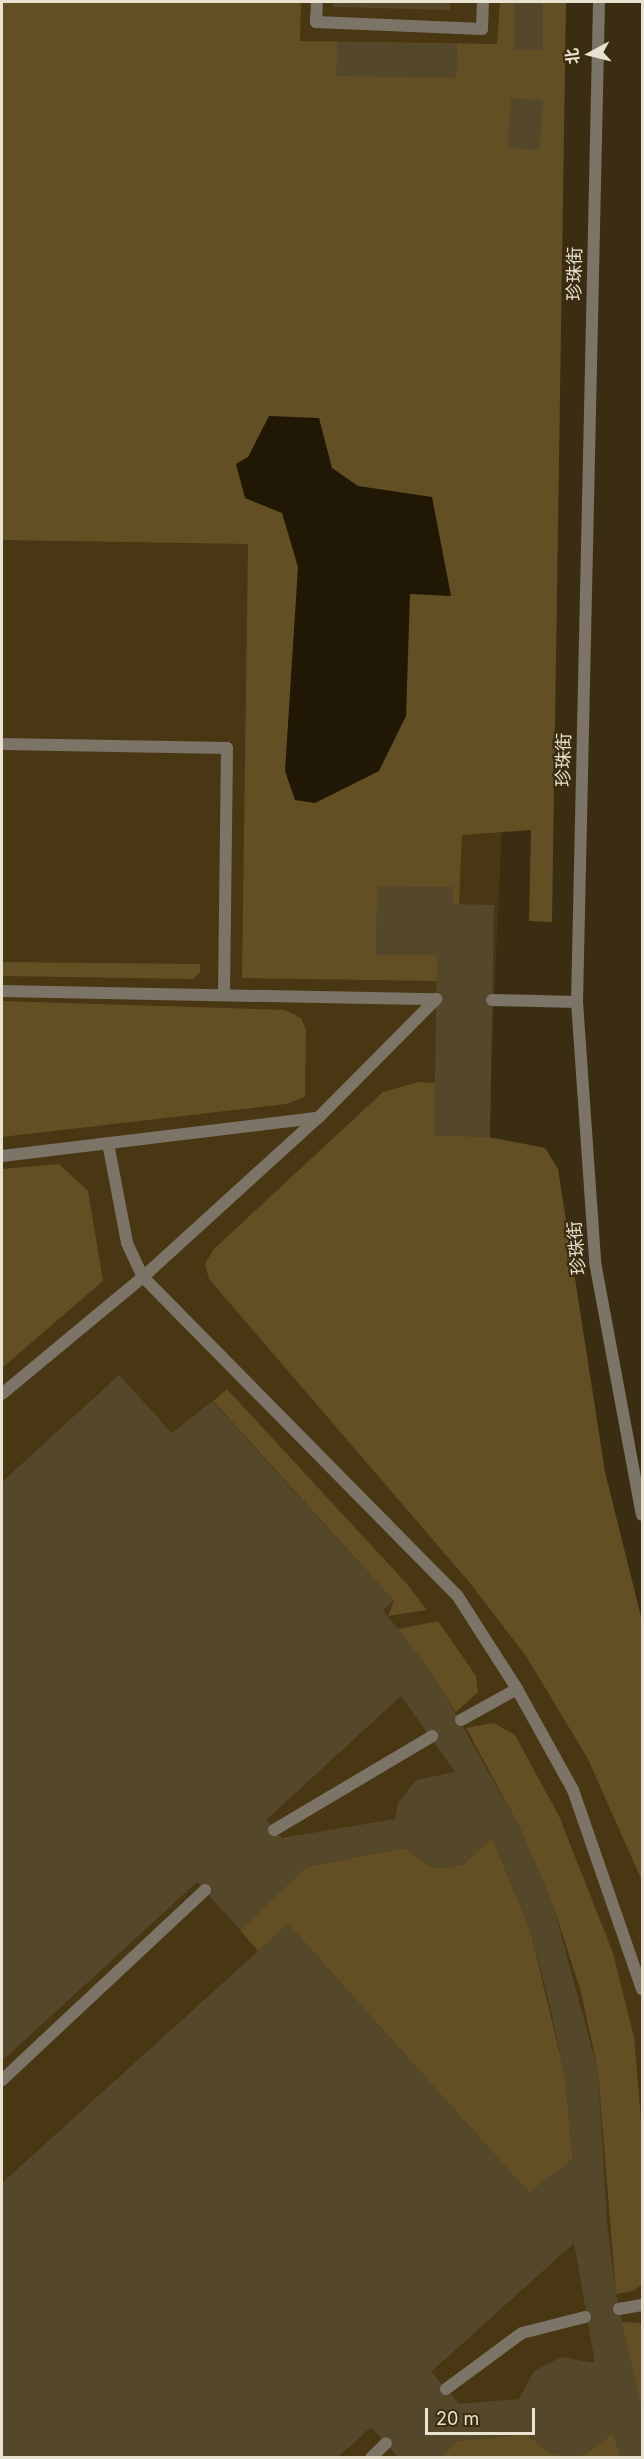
<!DOCTYPE html>
<html>
<head>
<meta charset="utf-8">
<style>
  body { margin:0 }
  #map { position:relative; width:644px; height:2459px; overflow:hidden; background:#3b2d11; font-family:Inter,"Noto Sans SC",sans-serif }
  div>[style] { position:absolute }
  [style*='--x'] { left:calc(var(--x)*1px); top:calc(var(--y)*1px); width:calc(var(--w)*1px); rotate:calc(var(--a)*1deg) }
  .built>* { inset:0; background:#483712 }
  .green>* { inset:0; background:#634f24 }
  .water>* { inset:0; background:#201705 }
  .building>* { inset:0; background:#55472a; transform-origin:0 0 }
  .service>* { height:12px; margin:-6px; padding:0 6px; transform-origin:6px; border-radius:6px; background:#7b7467 }
  .minor>* { height:12px; margin:-6px; padding:0 6px; transform-origin:6px; border-radius:6px; background:#7b7467 }
  span { translate:-50% -50%; white-space:nowrap; text-align:center; line-height:1.15; -webkit-text-stroke:4.5px #3b2d11; paint-order:stroke }
  .street-label { font-size:18px; color:#eae2d1 }
  .frame { position:absolute; inset:0; border:3px solid #eae2d1; pointer-events:none }
  .north { position:absolute; left:560px; top:24px; width:60px; height:60px; -webkit-text-stroke:4px #3b2d11; paint-order:stroke; rotate:263deg; font-size:16px; font-weight:700; line-height:24px; text-align:center; color:#eae2d1 }
  .north::after { content:''; display:block; margin:auto; width:21px; height:27px; background:#eae2d1; clip-path:polygon(50% 0,100% 100%,50% 72%,0 100%) }
  .scale { position:absolute; left:425px; top:2408px; width:110px; height:27px; box-sizing:border-box; border:3px solid #eae2d1; border-top:0; padding-left:8px; font-size:18px; line-height:21px; white-space:nowrap; color:#eae2d1; -webkit-text-stroke:4px #3b2d11; paint-order:stroke }
</style>
</head>
<body>
<div id="map">
  <div class="built">
    <i style="clip-path:polygon(2px 2px,539px 2px,488px 1137px,545px 1148px,558px 1169px,605px 1472px,642px 1621px,642px 2457px,2px 2458px)"></i>
  </div>
  <div class="green">
    <i style="clip-path:polygon(2px 2px,301px 2px,300px 41px,497px 44px,500px 2px,566px 2px,552px 922px,529px 921px,531px 830px,462px 835px,459px 904px,439px 904px,437px 981px,242px 978px,248px 544px,2px 540px)"></i>
    <i style="clip-path:polygon(2px 962px,200px 964px,200px 973px,192px 979px,2px 976px)"></i>
    <i style="clip-path:polygon(2px 1001px,285px 1010px,301px 1018px,306px 1030px,305px 1097px,286px 1104px,2px 1137px)"></i>
    <i style="clip-path:polygon(418px 1082px,488px 1086px,488px 1137px,545px 1148px,558px 1169px,605px 1472px,642px 1621px,642px 1881px,588px 1759px,526px 1656px,470px 1583px,209px 1279px,205px 1264px,214px 1249px,383px 1092px)"></i>
    <i style="clip-path:polygon(59px 1164px,88px 1191px,103px 1281px,2px 1368px,2px 1169px)"></i>
    <i style="clip-path:polygon(227px 1389px,407px 1584px,427px 1610px,388px 1616px,394px 1601px,213px 1401px)"></i>
    <i style="clip-path:polygon(438px 1621px,476px 1676px,478px 1692px,456px 1712px,398px 1629px)"></i>
    <i style="clip-path:polygon(494px 1723px,515px 1735px,559px 1816px,613px 1953px,634px 2037px,642px 2132px,642px 2285px,633px 2291px,616px 2294px,598px 2071px,581px 1992px,553px 1905px,519px 1826px,466px 1728px)"></i>
    <i style="clip-path:polygon(492px 1837px,530px 1930px,565px 2075px,573px 2159px,529px 2193px,288px 1924px,258px 1951px,240px 1930px,306px 1867px,404px 1848px,431px 1867px,448px 1868px,464px 1864px)"></i>
    <i style="clip-path:polygon(621px 2322px,642px 2323px,642px 2411px,630px 2359px)"></i>
    <i style="clip-path:polygon(613px 2433px,621px 2457px,439px 2458px,458px 2441px,526px 2434px,551px 2454px,585px 2455px)"></i>
  </div>
  <div class="water">
    <i style="clip-path:polygon(269px 416px,319px 418px,332px 468px,358px 486px,432px 497px,451px 596px,410px 594px,406px 716px,379px 771px,315px 803px,295px 800px,285px 771px,298px 567px,282px 513px,245px 498px,236px 464px,248px 457px)"></i>
  </div>
  <div class="building">
    <i style="clip-path:polygon(334px 2px,450px 2px,450px 10px,333px 7px)"></i>
    <i style="left:514px;top:2px;width:29px;height:48px"></i>
    <i style="left:337px;top:42px;width:120px;height:34px;rotate:1deg"></i>
    <i style="left:511px;top:98px;width:32px;height:50px;rotate:4deg"></i>
    <i style="clip-path:polygon(377px 886px,453px 887px,453px 904px,494px 905px,490px 1137px,434px 1136px,437px 955px,376px 955px)"></i>
    <i style="clip-path:polygon(evenodd,119px 1375px,172px 1433px,212px 1401px,394px 1601px,383px 1610px,433px 1674px,519px 1826px,553px 1905px,598px 2071px,607px 2222px,616px 2294px,642px 2411px,642px 2458px,621px 2458px,613px 2433px,585px 2455px,568px 2457px,551px 2454px,526px 2434px,458px 2441px,439px 2458px,399px 2458px,371px 2427px,337px 2458px,2px 2458px,2px 2183px,288px 1924px,529px 2193px,573px 2159px,565px 2075px,548px 1998px,530px 1930px,492px 1837px,464px 1864px,448px 1868px,431px 1867px,404px 1848px,306px 1867px,240px 1930px,197px 1882px,2px 2061px,2px 1482px,119px 1375px,401px 1696px,455px 1772px,416px 1780px,398px 1803px,395px 1819px,282px 1838px,266px 1820px,401px 1696px,119px 1375px,574px 2243px,595px 2363px,561px 2357px,534px 2371px,519px 2399px,459px 2404px,431px 2372px,574px 2243px)"></i>
  </div>
  <div class="service">
    <i style="--x:317;--y:2;--w:20;--a:93"></i>
    <i style="--x:316;--y:22;--w:166;--a:2.4"></i>
    <i style="--x:482;--y:29;--w:27;--a:-88"></i>
    <i style="--x:2;--y:744;--w:225;--a:1"></i>
    <i style="--x:227;--y:748;--w:247;--a:90.7"></i>
    <i style="--x:2;--y:991;--w:434;--a:1.1"></i>
    <i style="--x:492;--y:1000;--w:85;--a:1.3"></i>
    <i style="--x:108;--y:1143;--w:102;--a:79.2"></i>
    <i style="--x:127;--y:1243;--w:38;--a:65"></i>
    <i style="--x:143;--y:1277;--w:447;--a:45.4"></i>
    <i style="--x:457;--y:1595;--w:112;--a:57.4"></i>
    <i style="--x:517;--y:1689;--w:115;--a:61"></i>
    <i style="--x:573;--y:1790;--w:211;--a:70.9"></i>
    <i style="--x:2;--y:1156;--w:318;--a:-6.9"></i>
    <i style="--x:2;--y:1394;--w:183;--a:-39.7"></i>
    <i style="--x:143;--y:1277;--w:236;--a:-42.3"></i>
    <i style="--x:318;--y:1118;--w:168;--a:-45.2"></i>
    <i style="--x:461;--y:1720;--w:64;--a:-29"></i>
    <i style="--x:274;--y:1830;--w:184;--a:-30.7"></i>
    <i style="--x:2;--y:2080;--w:278;--a:-43.1"></i>
    <i style="--x:619;--y:2309;--w:23;--a:-10"></i>
    <i style="--x:446;--y:2389;--w:94;--a:-36.4"></i>
    <i style="--x:522;--y:2333;--w:65;--a:-14.3"></i>
    <i style="--x:371;--y:2458;--w:21;--a:-45"></i>
  </div>
  <div class="minor">
    <i style="--x:599;--y:2;--w:1000;--a:91.26"></i>
    <i style="--x:577;--y:1002;--w:261;--a:86"></i>
    <i style="--x:595;--y:1262;--w:257;--a:79.5"></i>
  </div>
  <div class="street-label">
    <span style="left:575px;top:274px;rotate:-89deg">珍珠街</span>
    <span style="left:564px;top:760px;rotate:-89deg">珍珠街</span>
    <span style="left:577px;top:1248px;rotate:-95deg">珍珠街</span>
  </div>
  <div class="frame"></div>
  <div class="north">北</div>
  <div class="scale">20 m</div>
</div>
</body>
</html>
